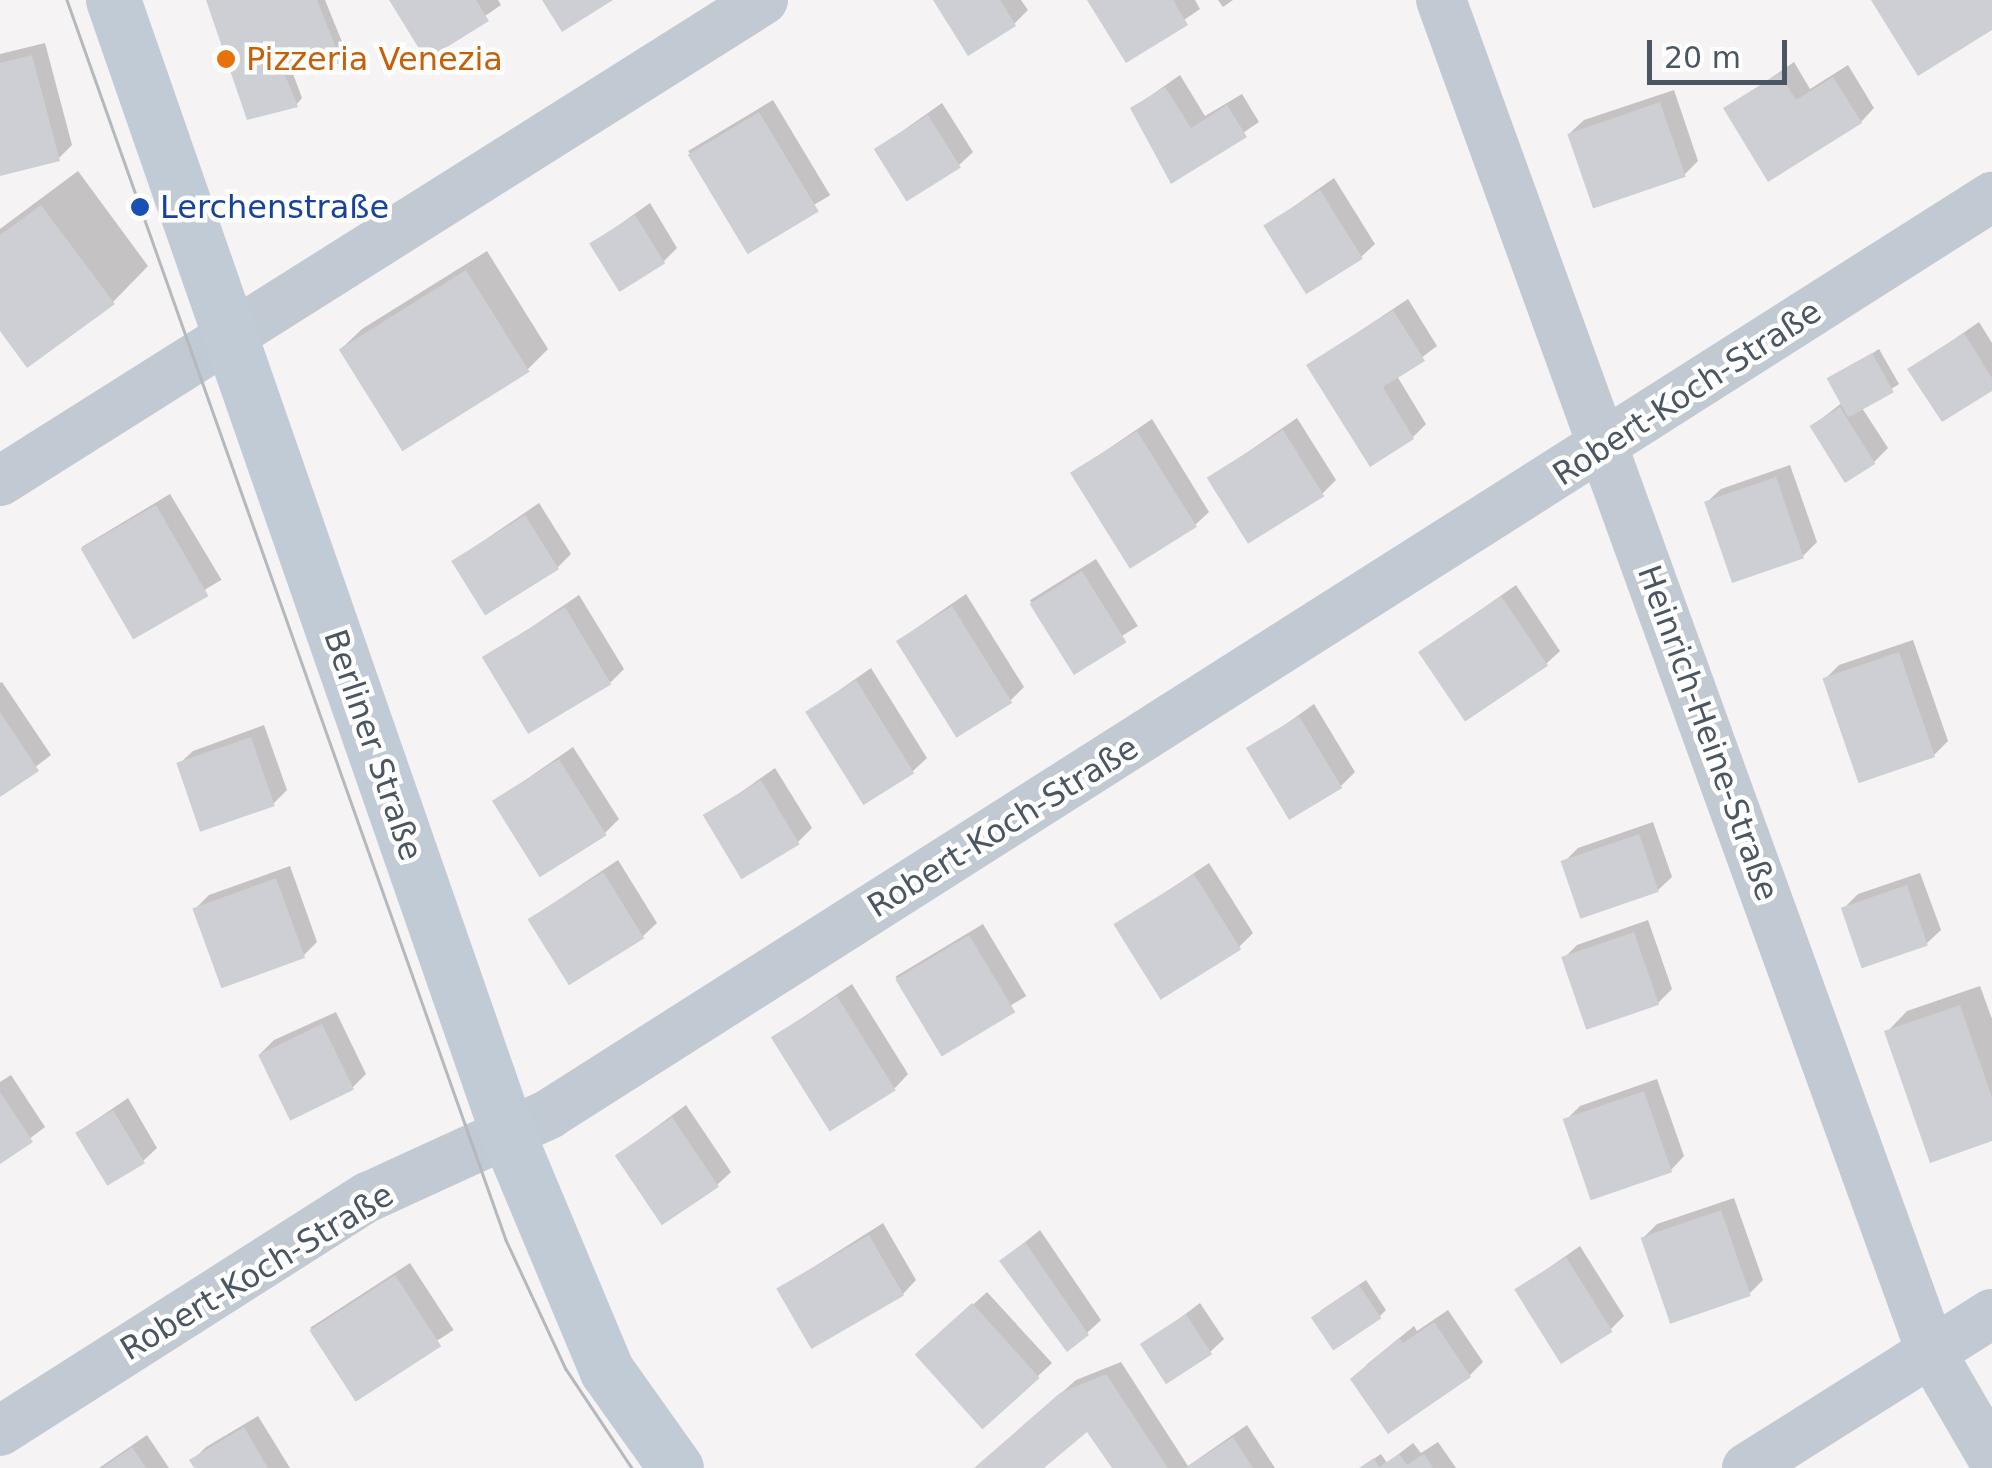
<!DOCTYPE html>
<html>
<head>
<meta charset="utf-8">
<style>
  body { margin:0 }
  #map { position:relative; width:1992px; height:1468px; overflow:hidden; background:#f5f3f3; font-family:"DejaVu Sans",sans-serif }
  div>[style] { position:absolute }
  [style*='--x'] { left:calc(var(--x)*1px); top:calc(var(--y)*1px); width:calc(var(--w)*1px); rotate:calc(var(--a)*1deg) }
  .shadow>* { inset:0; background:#0003; transform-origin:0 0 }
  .building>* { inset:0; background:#cdcfd5; transform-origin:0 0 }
  .street>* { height:50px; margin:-25px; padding:0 25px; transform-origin:25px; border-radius:25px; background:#c1cad2 }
  .secondary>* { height:55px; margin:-27.5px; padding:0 27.5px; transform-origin:27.5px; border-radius:27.5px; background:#c1cbd6 }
  .tram>* { height:2.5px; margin:-1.25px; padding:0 1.25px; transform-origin:1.25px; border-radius:1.25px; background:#b5b8bd }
  .dots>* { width:28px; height:28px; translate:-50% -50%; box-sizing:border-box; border:5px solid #fff; border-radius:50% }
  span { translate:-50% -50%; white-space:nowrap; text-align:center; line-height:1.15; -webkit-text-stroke:9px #fff; paint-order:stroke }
  .food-label { font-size:32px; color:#c56008 }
  .left { translate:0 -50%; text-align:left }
  .transit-label { font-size:32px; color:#164399 }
  .street-label { font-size:32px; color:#4a5661 }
  .scale { position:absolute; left:1647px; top:40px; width:140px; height:45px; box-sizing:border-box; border:5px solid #4a5661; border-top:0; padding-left:12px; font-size:30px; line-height:35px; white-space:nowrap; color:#4a5661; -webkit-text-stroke:8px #fff; paint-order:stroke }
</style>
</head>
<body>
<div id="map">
  <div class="shadow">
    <i style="clip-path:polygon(210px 0,325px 0,347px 54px,292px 71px,302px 98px,296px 105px)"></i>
    <i style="clip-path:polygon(392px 0,498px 0,501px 5px,427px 56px)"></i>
    <i style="clip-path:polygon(936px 0,1021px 0,1028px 10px,1014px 24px)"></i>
    <i style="clip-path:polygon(1090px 0,1195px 0,1200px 9px,1127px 59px)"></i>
    <i style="clip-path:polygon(1218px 0,1233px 0,1223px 7px)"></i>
    <i style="clip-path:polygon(45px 43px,72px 145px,58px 159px,0 173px,0 54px)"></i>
    <i style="clip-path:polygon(1794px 62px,1810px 89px,1848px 65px,1874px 108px,1861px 122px,1726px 109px)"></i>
    <i style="clip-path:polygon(1180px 75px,1205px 116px,1242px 94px,1259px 122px,1172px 181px,1133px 108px)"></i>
    <i style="clip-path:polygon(1674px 90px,1698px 161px,1684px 175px,1570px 133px,1584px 120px)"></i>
    <i style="left:773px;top:100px;width:111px;height:99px;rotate:59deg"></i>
    <i style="clip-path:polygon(942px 103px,973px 152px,959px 165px,877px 149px)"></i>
    <i style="clip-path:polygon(78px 171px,148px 266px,113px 302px,0 327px,0 229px)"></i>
    <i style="clip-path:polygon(1334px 178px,1375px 244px,1361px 257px,1266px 226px)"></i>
    <i style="clip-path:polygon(650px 203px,677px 248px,664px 261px,592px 244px)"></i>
    <i style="clip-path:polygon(487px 251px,548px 349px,527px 370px,341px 349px,362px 329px)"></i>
    <i style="clip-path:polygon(1408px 299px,1437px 346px,1397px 376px,1426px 424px,1413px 437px,1309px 365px)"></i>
    <i style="clip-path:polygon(1979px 322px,1992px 343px,1992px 388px,1911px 369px)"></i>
    <i style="clip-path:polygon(1879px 349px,1899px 384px,1862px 408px,1888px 448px,1874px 462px,1812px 426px,1843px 402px,1831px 380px)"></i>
    <i style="clip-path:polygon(1297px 418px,1336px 480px,1322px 494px,1210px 478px)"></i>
    <i style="clip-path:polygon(1152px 419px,1209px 512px,1195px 525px,1073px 473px)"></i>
    <i style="clip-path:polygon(1790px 465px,1817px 542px,1803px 556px,1707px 502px,1721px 489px)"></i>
    <i style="left:170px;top:494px;width:100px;height:103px;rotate:59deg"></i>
    <i style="clip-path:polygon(539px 503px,571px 554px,557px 568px,454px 561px)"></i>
    <i style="left:1096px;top:559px;width:79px;height:78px;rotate:58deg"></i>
    <i style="clip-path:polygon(1516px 585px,1560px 651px,1546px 664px,1421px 652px)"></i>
    <i style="clip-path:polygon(966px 594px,1024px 687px,1010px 701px,899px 640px)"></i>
    <i style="clip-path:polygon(579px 595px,624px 669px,611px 682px,486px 658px)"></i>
    <i style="clip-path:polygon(1913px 640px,1948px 741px,1934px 755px,1825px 679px,1839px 665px)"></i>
    <i style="clip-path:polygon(871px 668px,927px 758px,913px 771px,808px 712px)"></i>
    <i style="clip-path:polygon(2px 682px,51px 755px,0 794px,0 683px)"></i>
    <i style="clip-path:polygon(1314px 704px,1355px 772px,1341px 786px,1251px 749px)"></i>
    <i style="clip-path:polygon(264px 725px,287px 790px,273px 804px,179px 764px,193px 751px)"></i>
    <i style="clip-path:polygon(573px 747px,619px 819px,605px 833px,495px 801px)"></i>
    <i style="clip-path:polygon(775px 768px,812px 828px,798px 842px,706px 817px)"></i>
    <i style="clip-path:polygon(1653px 822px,1672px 877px,1658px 890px,1564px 862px,1578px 848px)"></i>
    <i style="clip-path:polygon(618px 860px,657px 923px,643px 936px,530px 919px)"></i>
    <i style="clip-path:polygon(1209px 863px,1253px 933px,1239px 947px,1117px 925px)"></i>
    <i style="clip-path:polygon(290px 866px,317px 942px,303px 956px,195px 909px,209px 895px)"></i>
    <i style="clip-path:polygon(1920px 873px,1941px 930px,1927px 943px,1844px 908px,1858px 894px)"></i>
    <i style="clip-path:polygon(1648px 920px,1672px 989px,1658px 1003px,1564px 958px,1577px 945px)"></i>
    <i style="left:983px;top:924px;width:84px;height:102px;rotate:59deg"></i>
    <i style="clip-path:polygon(852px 984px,908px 1074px,895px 1088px,774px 1037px)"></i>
    <i style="clip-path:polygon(1980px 986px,1992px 1019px,1992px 1139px,1887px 1032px,1907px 1011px)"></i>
    <i style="clip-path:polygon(336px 1012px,366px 1074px,352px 1088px,260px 1054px,274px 1040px)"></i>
    <i style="clip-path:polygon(11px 1075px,45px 1127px,0 1161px,0 1082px)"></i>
    <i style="clip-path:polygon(1657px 1079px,1684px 1156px,1671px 1170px,1566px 1120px,1580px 1106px)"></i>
    <i style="clip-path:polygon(128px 1098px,157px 1148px,143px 1161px,78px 1132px)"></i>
    <i style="clip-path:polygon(686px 1105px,731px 1172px,717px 1185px,618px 1155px)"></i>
    <i style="clip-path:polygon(1734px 1198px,1763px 1280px,1749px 1294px,1643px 1238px,1657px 1224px)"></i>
    <i style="clip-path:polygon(883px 1223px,916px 1280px,903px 1294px,779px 1289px)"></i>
    <i style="clip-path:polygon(1040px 1230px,1101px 1320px,1087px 1333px,1002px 1261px)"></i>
    <i style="clip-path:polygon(1580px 1246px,1624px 1316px,1610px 1330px,1517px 1290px)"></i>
    <i style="left:410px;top:1263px;width:80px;height:119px;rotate:57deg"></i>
    <i style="clip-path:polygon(1366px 1280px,1386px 1310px,1380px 1316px,1320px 1311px)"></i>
    <i style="clip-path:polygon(987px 1292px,1052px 1363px,984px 1426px,932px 1342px)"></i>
    <i style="clip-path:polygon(1200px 1303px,1224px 1339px,1210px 1352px,1143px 1346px)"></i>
    <i style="clip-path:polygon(1448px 1310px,1483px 1362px,1470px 1375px,1366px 1365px,1414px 1326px,1417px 1331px)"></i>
    <i style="clip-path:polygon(1121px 1362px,1188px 1466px,1247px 1425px,1275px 1468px,1115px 1468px,1088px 1428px,1040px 1468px,976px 1468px,1076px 1380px)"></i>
    <i style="clip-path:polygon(258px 1416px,290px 1468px,197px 1468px,192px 1461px,206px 1447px)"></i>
    <i style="clip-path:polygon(147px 1435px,169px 1468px,99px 1468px)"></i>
    <i style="clip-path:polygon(1438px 1442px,1456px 1468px,1360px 1468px,1381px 1454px,1387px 1463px,1413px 1443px,1421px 1453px)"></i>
  </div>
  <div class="building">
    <i style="clip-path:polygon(206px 0,317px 0,342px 63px,285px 75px,298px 107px,247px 120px)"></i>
    <i style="clip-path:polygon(389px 0,476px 0,489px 21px,426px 60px)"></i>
    <i style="clip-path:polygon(542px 0,613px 0,562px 32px)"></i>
    <i style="clip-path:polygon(933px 0,1000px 0,1016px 26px,968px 56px)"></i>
    <i style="clip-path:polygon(1087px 0,1173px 0,1188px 25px,1126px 63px)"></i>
    <i style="clip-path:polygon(1871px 0,1992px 0,1992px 30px,1918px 76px)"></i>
    <i style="clip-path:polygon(32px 55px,60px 161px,0 176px,0 63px)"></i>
    <i style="clip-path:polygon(1780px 73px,1796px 100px,1833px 77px,1862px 123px,1768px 182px,1723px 108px)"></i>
    <i style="clip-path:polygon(1165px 87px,1191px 128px,1227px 105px,1247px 137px,1171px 184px,1130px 108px)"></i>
    <i style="left:1660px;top:102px;width:79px;height:98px;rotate:71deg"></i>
    <i style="left:759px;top:112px;width:116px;height:83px;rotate:59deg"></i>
    <i style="left:928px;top:115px;width:62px;height:64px;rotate:58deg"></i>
    <i style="left:1320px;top:190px;width:81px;height:67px;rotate:58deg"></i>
    <i style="clip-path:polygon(41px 205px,115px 304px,27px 368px,0 331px,0 235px)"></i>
    <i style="left:635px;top:215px;width:57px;height:54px;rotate:58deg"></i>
    <i style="left:466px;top:270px;width:120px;height:150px;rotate:58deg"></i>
    <i style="clip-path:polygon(1393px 310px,1425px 361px,1383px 387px,1414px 439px,1370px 467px,1306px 365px)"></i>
    <i style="clip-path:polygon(1964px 333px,1992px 378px,1992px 391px,1942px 422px,1907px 369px)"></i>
    <i style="left:1872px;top:353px;width:45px;height:52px;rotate:61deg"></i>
    <i style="left:1840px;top:407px;width:67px;height:36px;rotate:58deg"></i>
    <i style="left:1283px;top:430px;width:78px;height:90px;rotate:58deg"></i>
    <i style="left:1137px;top:431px;width:113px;height:79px;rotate:58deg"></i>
    <i style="left:1776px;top:477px;width:86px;height:76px;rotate:71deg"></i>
    <i style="left:156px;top:505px;width:105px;height:87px;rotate:60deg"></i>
    <i style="left:525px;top:515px;width:64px;height:87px;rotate:58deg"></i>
    <i style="left:1082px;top:571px;width:84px;height:62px;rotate:58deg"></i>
    <i style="left:1501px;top:596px;width:84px;height:100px;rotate:56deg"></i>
    <i style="left:952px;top:606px;width:114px;height:66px;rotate:58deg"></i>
    <i style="left:565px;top:607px;width:90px;height:97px;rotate:59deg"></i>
    <i style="left:1899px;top:652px;width:111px;height:81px;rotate:71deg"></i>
    <i style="left:856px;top:680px;width:110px;height:60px;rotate:58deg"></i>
    <i style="clip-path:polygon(0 712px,39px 771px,0 797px)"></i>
    <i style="left:1299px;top:716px;width:84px;height:62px;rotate:59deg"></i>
    <i style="left:251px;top:737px;width:73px;height:79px;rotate:71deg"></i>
    <i style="left:559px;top:759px;width:90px;height:79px;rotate:58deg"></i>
    <i style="left:761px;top:780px;width:75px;height:68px;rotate:59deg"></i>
    <i style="left:1639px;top:834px;width:61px;height:83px;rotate:71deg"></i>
    <i style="left:603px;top:872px;width:78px;height:89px;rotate:58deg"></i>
    <i style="left:1194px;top:874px;width:89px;height:95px;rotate:58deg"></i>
    <i style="left:276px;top:878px;width:85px;height:89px;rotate:70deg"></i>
    <i style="left:1907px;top:885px;width:64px;height:70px;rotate:71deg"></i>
    <i style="left:1634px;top:932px;width:77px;height:77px;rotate:71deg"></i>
    <i style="left:969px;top:935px;width:90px;height:86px;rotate:59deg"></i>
    <i style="left:837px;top:996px;width:111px;height:78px;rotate:58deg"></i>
    <i style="clip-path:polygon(1960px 1005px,1992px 1097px,1992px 1141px,1930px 1163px,1884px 1031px)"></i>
    <i style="left:322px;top:1024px;width:73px;height:71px;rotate:64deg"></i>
    <i style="left:1644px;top:1091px;width:86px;height:86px;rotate:71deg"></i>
    <i style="clip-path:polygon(0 1092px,33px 1142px,0 1164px)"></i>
    <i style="left:113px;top:1110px;width:62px;height:44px;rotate:59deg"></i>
    <i style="left:672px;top:1117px;width:84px;height:69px;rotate:56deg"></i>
    <i style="left:1721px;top:1210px;width:91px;height:85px;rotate:71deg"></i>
    <i style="left:869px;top:1235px;width:70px;height:107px;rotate:60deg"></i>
    <i style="clip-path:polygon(1025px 1242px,1089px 1335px,1067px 1352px,999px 1261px)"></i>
    <i style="left:1566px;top:1257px;width:88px;height:61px;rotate:58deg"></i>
    <i style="left:395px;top:1275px;width:85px;height:102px;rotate:57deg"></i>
    <i style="left:1359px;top:1285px;width:40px;height:58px;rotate:56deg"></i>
    <i style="left:972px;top:1303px;width:101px;height:77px;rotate:48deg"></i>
    <i style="left:1186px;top:1314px;width:48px;height:55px;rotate:57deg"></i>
    <i style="clip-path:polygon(1434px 1322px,1471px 1377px,1388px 1434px,1350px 1379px,1399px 1338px,1403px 1343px)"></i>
    <i style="clip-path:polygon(1106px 1374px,1168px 1468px,1112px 1468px,1087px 1432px,1044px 1468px,974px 1468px,1060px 1393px)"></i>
    <i style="clip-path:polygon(244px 1427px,268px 1468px,194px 1468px,189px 1460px)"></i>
    <i style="clip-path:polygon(1233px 1437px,1253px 1468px,1185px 1468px)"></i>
    <i style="clip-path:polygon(132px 1447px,146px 1468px,102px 1468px)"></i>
    <i style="clip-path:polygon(1399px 1454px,1407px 1465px,1424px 1454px,1433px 1468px,1359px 1468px,1374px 1458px,1379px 1467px)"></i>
  </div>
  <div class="street">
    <i style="--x:1441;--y:0;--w:1440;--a:70.07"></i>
    <i style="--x:1932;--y:1354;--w:119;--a:59.8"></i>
    <i style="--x:0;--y:481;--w:902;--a:-32.23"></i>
    <i style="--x:0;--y:1431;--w:436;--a:-32.5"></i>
    <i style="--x:368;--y:1197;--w:199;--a:-24.6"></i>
    <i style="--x:549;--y:1114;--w:1710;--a:-32.44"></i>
    <i style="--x:1747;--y:1468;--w:289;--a:-32.2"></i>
  </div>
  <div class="secondary">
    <i style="--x:113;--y:0;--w:1204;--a:70.8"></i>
    <i style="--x:509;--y:1137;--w:254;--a:67.3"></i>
    <i style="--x:607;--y:1371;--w:119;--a:54.6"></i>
  </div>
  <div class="tram">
    <i style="--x:67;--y:0;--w:1315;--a:70.5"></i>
    <i style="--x:506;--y:1240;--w:142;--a:65.1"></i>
    <i style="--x:566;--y:1369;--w:119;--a:56.3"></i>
  </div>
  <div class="dots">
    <i style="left:226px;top:59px;background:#e8710a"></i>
    <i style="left:140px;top:207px;background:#1a4fb4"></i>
  </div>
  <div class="food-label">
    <span class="left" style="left:246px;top:59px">Pizzeria Venezia</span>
  </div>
  <div class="transit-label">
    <span class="left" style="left:160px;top:207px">Lerchenstraße</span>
  </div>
  <div class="street-label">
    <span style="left:1687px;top:393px;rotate:-33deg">Robert-Koch-Straße</span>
    <span style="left:1708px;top:733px;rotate:70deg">Heinrich-Heine-Straße</span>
    <span style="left:373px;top:745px;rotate:71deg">Berliner Straße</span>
    <span style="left:1003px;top:827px;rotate:-32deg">Robert-Koch-Straße</span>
    <span style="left:257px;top:1272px;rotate:-31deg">Robert-Koch-Straße</span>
  </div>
  <div class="scale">20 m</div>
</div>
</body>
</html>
